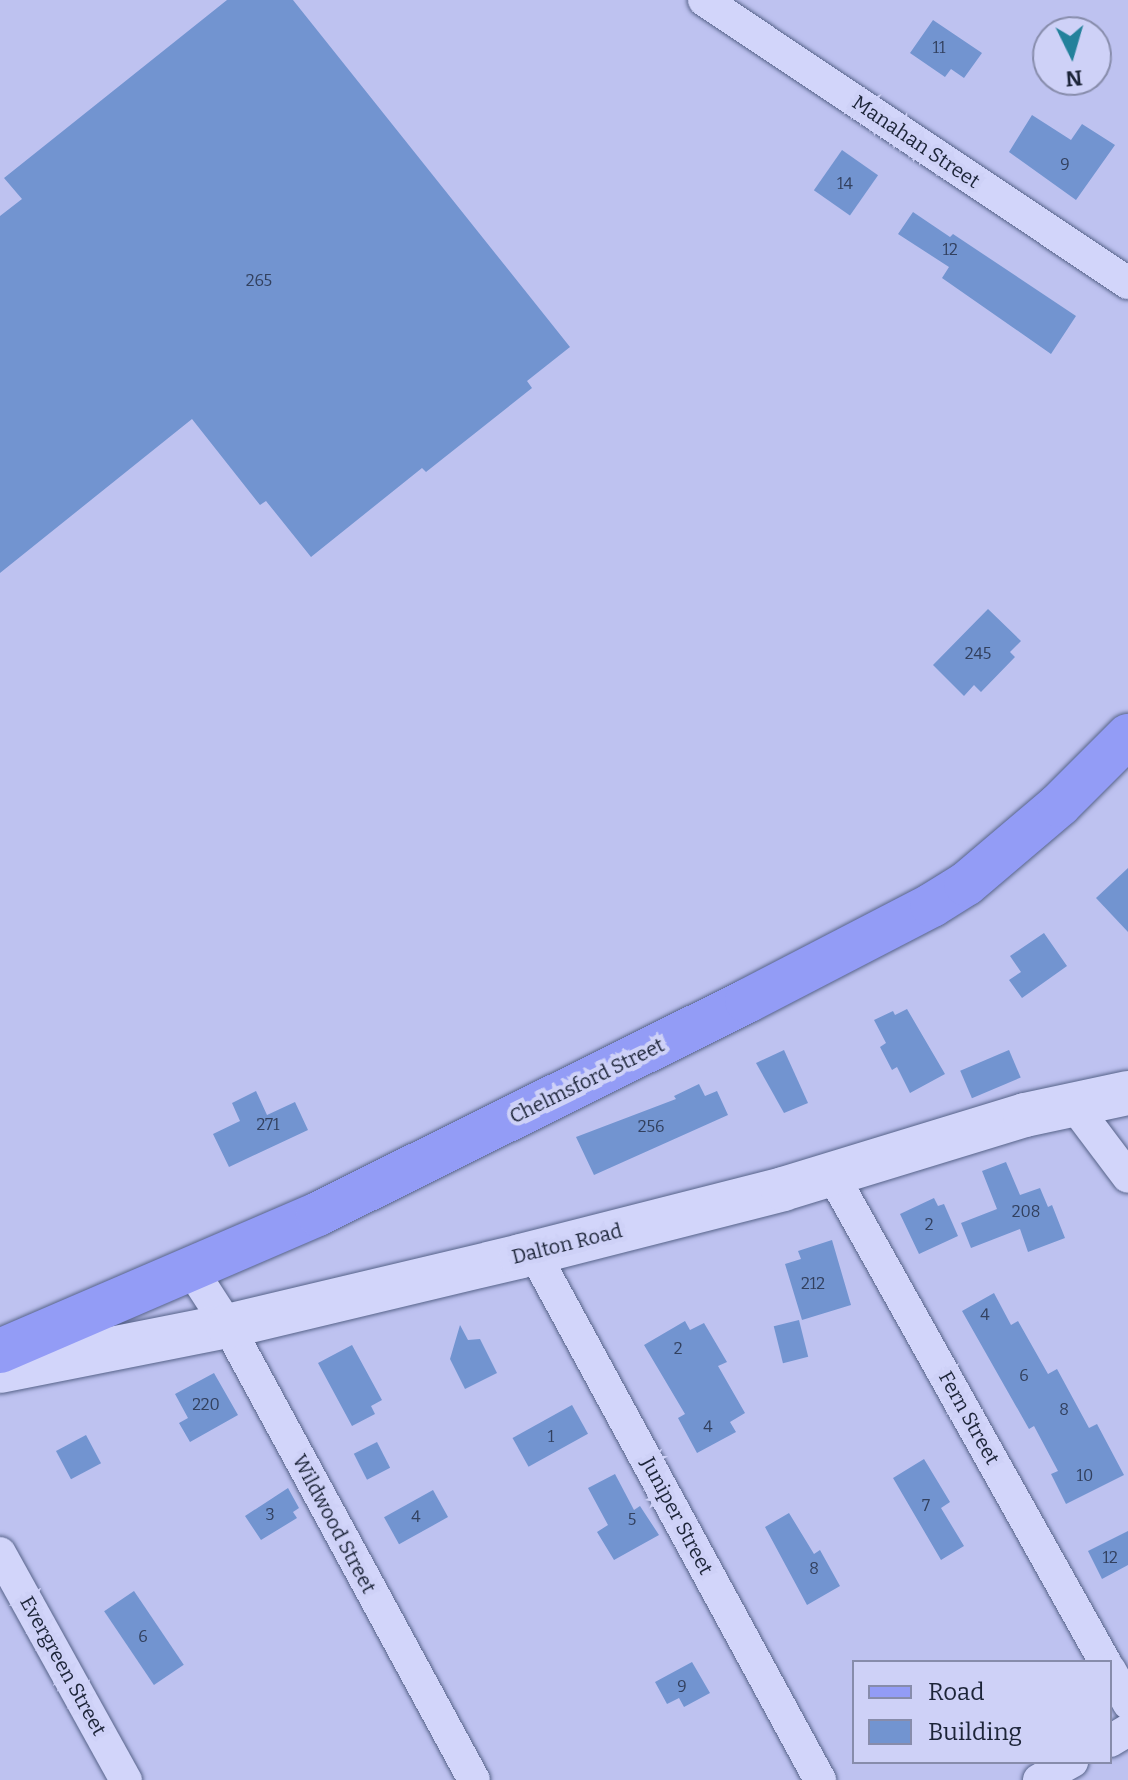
<!DOCTYPE html>
<html>
<head>
<meta charset="utf-8">
<style>
  body { margin:0 }
  #map { position:relative; width:1128px; height:1780px; overflow:hidden; background:#bec2f0; font-family:Bitter,serif }
  div>[style] { position:absolute }
  [style*='--x'] { left:calc(var(--x)*1px); top:calc(var(--y)*1px); width:calc(var(--w)*1px); rotate:calc(var(--a)*1deg) }
  .building>* { inset:0; background:#7294d0; transform-origin:0 0 }
  .roads { filter:drop-shadow(0 0 2px #566389) drop-shadow(0 0 2px #566389) }
  .street>* { height:32px; margin:-16px; padding:0 16px; transform-origin:16px; border-radius:16px; background:#d2d5fa }
  .secondary>* { height:44px; margin:-22px; padding:0 22px; transform-origin:22px; border-radius:22px; background:#d2d5fa }
  .primary>* { height:44px; margin:-22px; padding:0 22px; transform-origin:22px; border-radius:22px; background:#939cf6 }
  span { translate:-50% -50%; white-space:nowrap; text-align:center; line-height:1.15; -webkit-text-stroke:8px #ced1f7; paint-order:stroke }
  .number-label { font-size:16px; color:#32405e }
  .number-label span { -webkit-text-stroke-width:0 }
  .street-label { font-size:20px; color:#1c2438 }
  .legend { position:absolute; left:852px; top:1660px; width:260px; height:104px; box-sizing:border-box; background:#ced1f7; border:2px solid #878cab; margin:0; padding:10px 14px; list-style:none; font-size:24px; color:#1c2438 }
  .legend li { display:flex; align-items:center; gap:16px; height:40px }
  .legend b { width:40px; border:2px solid #878cab }
  .north { position:absolute; left:1032px; top:16px; width:80px; height:80px; box-sizing:border-box; background:#ced1f7; border:2px solid #878cab; border-radius:50%; rotate:175deg; font-size:22px; font-weight:700; line-height:32px; text-align:center; color:#1c2438 }
  .north::after { content:''; display:block; margin:auto; width:28px; height:36px; background:#23819b; clip-path:polygon(50% 0,100% 100%,50% 72%,0 100%) }
</style>
</head>
<body>
<div id="map">
  <div class="building">
    <i style="clip-path:polygon(227px 0,293px 0,570px 347px,527px 381px,532px 388px,426px 472px,422px 468px,311px 557px,266px 501px,260px 505px,192px 419px,0 573px,0 216px,22px 199px,4px 178px)"></i>
    <i style="clip-path:polygon(933px 20px,982px 53px,964px 78px,951px 69px,945px 77px,910px 53px)"></i>
    <i style="clip-path:polygon(1032px 115px,1071px 140px,1082px 124px,1115px 145px,1076px 200px,1009px 152px)"></i>
    <i style="left:842px;top:150px;width:44px;height:49px;rotate:35deg"></i>
    <i style="clip-path:polygon(913px 212px,950px 237px,953px 234px,1076px 316px,1051px 354px,942px 278px,949px 267px,898px 234px)"></i>
    <i style="clip-path:polygon(988px 609px,1021px 641px,1010px 652px,1015px 657px,981px 692px,974px 685px,964px 696px,933px 665px)"></i>
    <i style="clip-path:polygon(1128px 868px,1128px 932px,1096px 898px)"></i>
    <i style="clip-path:polygon(1044px 933px,1067px 966px,1022px 998px,1009px 980px,1021px 972px,1010px 956px)"></i>
    <i style="clip-path:polygon(907px 1009px,945px 1074px,910px 1093px,897px 1067px,892px 1070px,880px 1047px,886px 1043px,874px 1020px,893px 1011px,895px 1015px)"></i>
    <i style="clip-path:polygon(784px 1050px,808px 1103px,784px 1113px,756px 1063px)"></i>
    <i style="left:1009px;top:1050px;width:30px;height:53px;rotate:67deg"></i>
    <i style="clip-path:polygon(699px 1084px,705px 1096px,717px 1091px,728px 1115px,594px 1175px,576px 1137px,676px 1099px,674px 1096px)"></i>
    <i style="clip-path:polygon(256px 1091px,267px 1115px,295px 1102px,308px 1130px,229px 1167px,213px 1134px,240px 1121px,232px 1103px)"></i>
    <i style="clip-path:polygon(1006px 1162px,1020px 1195px,1040px 1188px,1048px 1207px,1052px 1205px,1065px 1238px,1028px 1252px,1020px 1229px,971px 1248px,961px 1223px,997px 1209px,982px 1171px)"></i>
    <i style="clip-path:polygon(934px 1198px,938px 1206px,944px 1204px,958px 1236px,919px 1254px,900px 1214px)"></i>
    <i style="clip-path:polygon(832px 1240px,851px 1305px,802px 1320px,785px 1264px,801px 1259px,798px 1251px)"></i>
    <i style="clip-path:polygon(994px 1293px,1011px 1325px,1018px 1321px,1048px 1374px,1057px 1369px,1089px 1428px,1097px 1424px,1124px 1475px,1066px 1504px,1051px 1474px,1058px 1471px,1034px 1426px,1029px 1429px,962px 1311px)"></i>
    <i style="left:799px;top:1320px;width:38px;height:26px;rotate:76deg"></i>
    <i style="clip-path:polygon(685px 1321px,690px 1330px,704px 1323px,727px 1362px,718px 1366px,745px 1413px,730px 1422px,736px 1432px,697px 1453px,678px 1418px,685px 1414px,644px 1345px)"></i>
    <i style="clip-path:polygon(460px 1325px,468px 1340px,480px 1339px,497px 1373px,465px 1389px,450px 1359px)"></i>
    <i style="clip-path:polygon(352px 1345px,382px 1400px,371px 1406px,375px 1414px,352px 1426px,318px 1363px)"></i>
    <i style="clip-path:polygon(214px 1373px,238px 1415px,190px 1442px,179px 1423px,188px 1418px,175px 1394px)"></i>
    <i style="left:572px;top:1405px;width:33px;height:68px;rotate:61deg"></i>
    <i style="left:86px;top:1435px;width:32px;height:34px;rotate:62deg"></i>
    <i style="left:377px;top:1442px;width:29px;height:26px;rotate:63deg"></i>
    <i style="clip-path:polygon(924px 1459px,950px 1502px,941px 1508px,964px 1546px,941px 1560px,893px 1478px)"></i>
    <i style="clip-path:polygon(615px 1474px,634px 1510px,640px 1506px,659px 1535px,614px 1560px,597px 1532px,608px 1525px,588px 1488px)"></i>
    <i style="clip-path:polygon(288px 1488px,299px 1508px,293px 1512px,297px 1518px,261px 1540px,245px 1516px)"></i>
    <i style="left:433px;top:1490px;width:31px;height:56px;rotate:61deg"></i>
    <i style="clip-path:polygon(789px 1513px,814px 1554px,820px 1550px,840px 1586px,807px 1605px,765px 1527px)"></i>
    <i style="clip-path:polygon(1128px 1531px,1128px 1565px,1102px 1579px,1088px 1551px)"></i>
    <i style="left:134px;top:1591px;width:89px;height:36px;rotate:56deg"></i>
    <i style="clip-path:polygon(692px 1662px,710px 1693px,684px 1707px,679px 1698px,667px 1704px,655px 1682px)"></i>
  </div>
  <div class="roads">
    <div class="street">
      <i style="--x:704;--y:0;--w:510;--a:33.72"></i>
      <i style="--x:1073;--y:1104;--w:91;--a:53"></i>
      <i style="--x:832;--y:1174;--w:559;--a:60.78"></i>
      <i style="--x:534;--y:1253;--w:600;--a:61.51"></i>
      <i style="--x:191;--y:1269;--w:68;--a:57"></i>
      <i style="--x:228;--y:1326;--w:516;--a:61.55"></i>
      <i style="--x:0;--y:1553;--w:260;--a:61"></i>
      <i style="--x:1110;--y:1670;--w:38;--a:61"></i>
      <i style="--x:1110;--y:1741;--w:21;--a:-31"></i>
      <i style="--x:1039;--y:1780;--w:38;--a:-29"></i>
    </div>
    <div class="secondary">
      <i style="--x:0;--y:1371;--w:232;--a:-11.2"></i>
      <i style="--x:228;--y:1326;--w:301;--a:-13.4"></i>
      <i style="--x:521;--y:1256;--w:270;--a:-14.3"></i>
      <i style="--x:783;--y:1189;--w:253;--a:-17"></i>
      <i style="--x:1025;--y:1115;--w:105;--a:-12.1"></i>
    </div>
    <div class="primary">
      <i style="--x:0;--y:1351;--w:346;--a:-23.3"></i>
      <i style="--x:318;--y:1214;--w:479;--a:-26.4"></i>
      <i style="--x:747;--y:1001;--w:208;--a:-27.4"></i>
      <i style="--x:932;--y:905;--w:40;--a:-32"></i>
      <i style="--x:966;--y:884;--w:122;--a:-40.3"></i>
      <i style="--x:1059;--y:805;--w:98;--a:-45"></i>
    </div>
  </div>
  <div class="number-label">
    <span style="left:939px;top:48px">11</span>
    <span style="left:1065px;top:165px">9</span>
    <span style="left:845px;top:184px">14</span>
    <span style="left:950px;top:250px">12</span>
    <span style="left:259px;top:281px">265</span>
    <span style="left:978px;top:654px">245</span>
    <span style="left:268px;top:1125px">271</span>
    <span style="left:651px;top:1127px">256</span>
    <span style="left:1026px;top:1212px">208</span>
    <span style="left:929px;top:1225px">2</span>
    <span style="left:813px;top:1284px">212</span>
    <span style="left:985px;top:1315px">4</span>
    <span style="left:678px;top:1349px">2</span>
    <span style="left:1024px;top:1376px">6</span>
    <span style="left:206px;top:1405px">220</span>
    <span style="left:1064px;top:1410px">8</span>
    <span style="left:708px;top:1427px">4</span>
    <span style="left:551px;top:1437px">1</span>
    <span style="left:1085px;top:1476px">10</span>
    <span style="left:926px;top:1506px">7</span>
    <span style="left:270px;top:1515px">3</span>
    <span style="left:416px;top:1517px">4</span>
    <span style="left:632px;top:1520px">5</span>
    <span style="left:1110px;top:1558px">12</span>
    <span style="left:814px;top:1569px">8</span>
    <span style="left:143px;top:1637px">6</span>
    <span style="left:682px;top:1687px">9</span>
  </div>
  <div class="street-label">
    <span style="left:916px;top:142px;rotate:34deg">Manahan Street</span>
    <span style="left:587px;top:1081px;rotate:-26deg">Chelmsford Street</span>
    <span style="left:567px;top:1244px;rotate:-14deg">Dalton Road</span>
    <span style="left:969px;top:1418px;rotate:61deg">Fern Street</span>
    <span style="left:677px;top:1516px;rotate:62deg">Juniper Street</span>
    <span style="left:334px;top:1524px;rotate:62deg">Wildwood Street</span>
    <span style="left:63px;top:1666px;rotate:61deg">Evergreen Street</span>
  </div>
  <ul class="legend">
  <li><b style="height:10px;background:#939cf6"></b>Road</li>
  <li><b style="height:22px;background:#7294d0"></b>Building</li>
  </ul>
  <div class="north">N</div>
</div>
</body>
</html>
